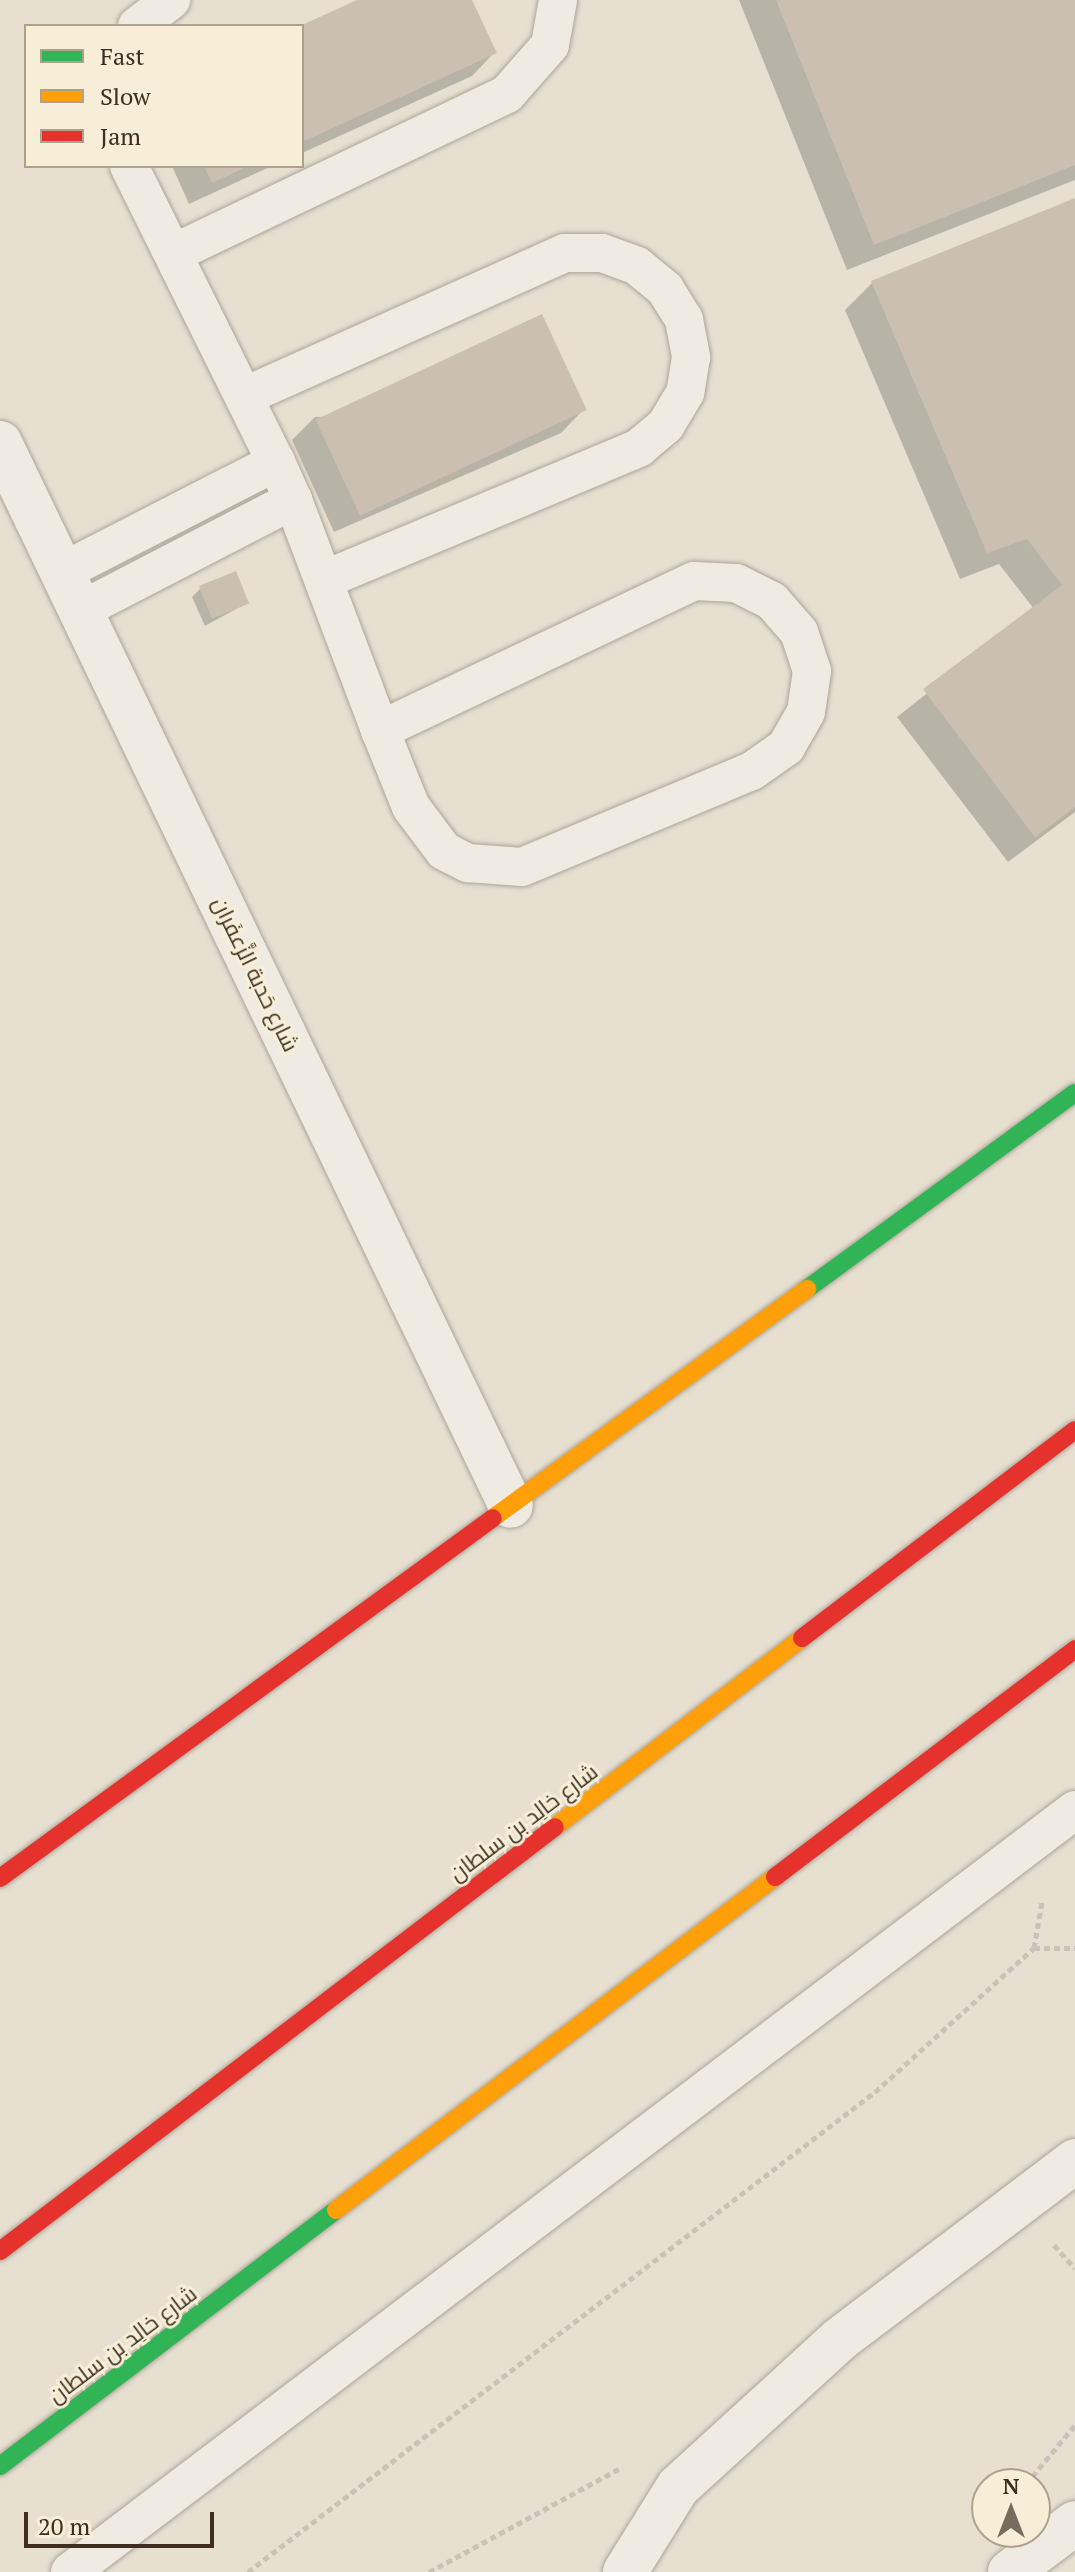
<!DOCTYPE html>
<html>
<head>
<meta charset="utf-8">
<style>
  body { margin:0 }
  #map { position:relative; width:1075px; height:2572px; overflow:hidden; background:#e7e0d1; font-family:"PT Serif",Cairo,serif }
  div>[style] { position:absolute }
  [style*='--x'] { left:calc(var(--x)*1px); top:calc(var(--y)*1px); width:calc(var(--w)*1px); rotate:calc(var(--a)*1deg) }
  .shadow>* { inset:0; background:#0003 }
  .building>* { inset:0; background:#cbbfb2; transform-origin:0 0 }
  .path>* { height:5px; margin-top:-2.5px; transform-origin:0; background:repeating-linear-gradient(90deg,#c8c2b9 0 6px,transparent 0 10px) }
  .roads { filter:drop-shadow(0 0 2px #ada599) drop-shadow(0 0 2px #ada599) }
  .lane>* { height:38px; margin:-19px; padding:0 19px; transform-origin:19px; border-radius:19px; background:#efebe3 }
  .street>* { height:44px; margin:-22px; padding:0 22px; transform-origin:22px; border-radius:22px; background:#efebe3 }
  .fast>* { height:18px; margin:-9px; padding:0 9px; transform-origin:9px; border-radius:9px; background:#30b455 }
  .slow>* { height:18px; margin:-9px; padding:0 9px; transform-origin:9px; border-radius:9px; background:#ff9f0a }
  .jam>* { height:18px; margin:-9px; padding:0 9px; transform-origin:9px; border-radius:9px; background:#e5322d }
  span { translate:-50% -50%; white-space:nowrap; text-align:center; line-height:1.15; -webkit-text-stroke:6px #f7eed8; paint-order:stroke }
  .street-label { font-size:22px; color:#3d2e20 }
  .legend { position:absolute; left:24px; top:24px; width:280px; height:144px; box-sizing:border-box; background:#f7eed8; border:2px solid #ada18e; margin:0; padding:10px 14px; list-style:none; font-size:24px; color:#3d2e20 }
  .legend li { display:flex; align-items:center; gap:16px; height:40px }
  .legend b { width:40px; border:2px solid #ada18e }
  .north { position:absolute; left:971px; top:2468px; width:80px; height:80px; box-sizing:border-box; background:#f7eed8; border:2px solid #ada18e; border-radius:50%; rotate:0deg; font-size:22px; font-weight:700; line-height:32px; text-align:center; color:#3d2e20 }
  .north::after { content:''; display:block; margin:auto; width:28px; height:36px; background:#786c5e; clip-path:polygon(50% 0,100% 100%,50% 72%,0 100%) }
  .scale { position:absolute; left:24px; top:2512px; width:190px; height:36px; box-sizing:border-box; border:4px solid #3d2e20; border-top:0; padding-left:10px; font-size:24px; line-height:28px; white-space:nowrap; color:#3d2e20; -webkit-text-stroke:6px #f7eed8; paint-order:stroke }
</style>
</head>
<body>
<div id="map">
  <div class="shadow">
    <i style="clip-path:polygon(362px 0,470px 0,494px 53px,472px 76px,302px 153px,302px 27px)"></i>
    <i style="clip-path:polygon(739px 0,1075px 0,1075px 180px,847px 270px)"></i>
    <i style="clip-path:polygon(172px 166px,272px 166px,189px 204px)"></i>
    <i style="clip-path:polygon(1074px 201px,1075px 812px,1008px 862px,897px 717px,1034px 609px,999px 564px,960px 579px,845px 310px,872px 283px)"></i>
    <i style="clip-path:polygon(583px 410px,561px 433px,334px 532px,292px 440px,315px 417px)"></i>
    <i style="clip-path:polygon(200px 589px,247px 603px,205px 626px,192px 597px)"></i>
  </div>
  <div class="building">
    <i style="clip-path:polygon(357px 0,472px 0,497px 53px,302px 142px,302px 25px)"></i>
    <i style="clip-path:polygon(776px 0,1075px 0,1075px 165px,874px 245px)"></i>
    <i style="clip-path:polygon(204px 166px,248px 166px,212px 183px)"></i>
    <i style="clip-path:polygon(1075px 198px,1075px 807px,1035px 837px,923px 689px,1062px 585px,1027px 539px,987px 553px,871px 281px)"></i>
    <i style="left:542px;top:314px;width:106px;height:250px;rotate:65deg"></i>
    <i style="left:236px;top:571px;width:35px;height:40px;rotate:68deg"></i>
  </div>
  <div class="path">
    <i style="--x:1034;--y:1948;--w:41;--a:0"></i>
    <i style="--x:1054;--y:2245;--w:31;--a:48"></i>
    <i style="--x:1026;--y:2484;--w:77;--a:-50.3"></i>
    <i style="--x:248;--y:2572;--w:790;--a:-37.44"></i>
    <i style="--x:875;--y:2092;--w:215;--a:-42.2"></i>
    <i style="--x:1034;--y:1948;--w:47;--a:-80.1"></i>
    <i style="--x:429;--y:2572;--w:220;--a:-28.5"></i>
  </div>
  <div class="roads">
    <div class="lane">
      <i style="--x:137;--y:26;--w:43;--a:-37.4"></i>
      <i style="--x:129;--y:166;--w:330;--a:63.6"></i>
      <i style="--x:276;--y:462;--w:42;--a:65.9"></i>
      <i style="--x:293;--y:500;--w:246;--a:69.3"></i>
      <i style="--x:380;--y:730;--w:83;--a:68.1"></i>
      <i style="--x:411;--y:807;--w:55;--a:53.1"></i>
      <i style="--x:444;--y:851;--w:27;--a:27"></i>
      <i style="--x:468;--y:863;--w:54;--a:4.2"></i>
      <i style="--x:522;--y:867;--w:249;--a:-22.7"></i>
      <i style="--x:752;--y:771;--w:42;--a:-35.2"></i>
      <i style="--x:786;--y:747;--w:40;--a:-60.3"></i>
      <i style="--x:806;--y:712;--w:41;--a:-81.7"></i>
      <i style="--x:812;--y:671;--w:41;--a:-108.4"></i>
      <i style="--x:799;--y:632;--w:41;--a:-131.1"></i>
      <i style="--x:772;--y:601;--w:40;--a:-153.4"></i>
      <i style="--x:736;--y:583;--w:42;--a:-177.3"></i>
      <i style="--x:694;--y:581;--w:348;--a:154.6"></i>
      <i style="--x:174;--y:253;--w:369;--a:-25.5"></i>
      <i style="--x:507;--y:94;--w:65;--a:-48.7"></i>
      <i style="--x:550;--y:45;--w:46;--a:-79.9"></i>
      <i style="--x:245;--y:396;--w:350;--a:-24.1"></i>
      <i style="--x:565;--y:253;--w:37;--a:0"></i>
      <i style="--x:602;--y:253;--w:37;--a:20"></i>
      <i style="--x:637;--y:266;--w:36;--a:39"></i>
      <i style="--x:665;--y:289;--w:36;--a:58"></i>
      <i style="--x:684;--y:320;--w:38;--a:79"></i>
      <i style="--x:691;--y:357;--w:36;--a:99"></i>
      <i style="--x:685;--y:393;--w:37;--a:121"></i>
      <i style="--x:666;--y:425;--w:35;--a:140"></i>
      <i style="--x:639;--y:448;--w:342;--a:157.3"></i>
      <i style="--x:62;--y:572;--w:241;--a:-27.2"></i>
      <i style="--x:81;--y:610;--w:239;--a:-27.4"></i>
      <i style="--x:70;--y:2572;--w:1261;--a:-37.17"></i>
    </div>
    <div class="street">
      <i style="--x:0;--y:443;--w:1179;--a:64.33"></i>
      <i style="--x:625;--y:2572;--w:100;--a:-58.1"></i>
      <i style="--x:678;--y:2487;--w:219;--a:-42.4"></i>
      <i style="--x:840;--y:2339;--w:295;--a:-37.1"></i>
      <i style="--x:1010;--y:2572;--w:81;--a:-37"></i>
    </div>
    <div class="fast">
      <i style="--x:807;--y:1289;--w:332;--a:-36.2"></i>
      <i style="--x:0;--y:2466;--w:422;--a:-37.3"></i>
    </div>
    <div class="slow">
      <i style="--x:493;--y:1518;--w:389;--a:-36.1"></i>
      <i style="--x:555;--y:1827;--w:311;--a:-37.4"></i>
      <i style="--x:336;--y:2210;--w:551;--a:-37.18"></i>
    </div>
    <div class="jam">
      <i style="--x:802;--y:1638;--w:343;--a:-37.3"></i>
      <i style="--x:775;--y:1877;--w:377;--a:-37.2"></i>
      <i style="--x:0;--y:1878;--w:610;--a:-36.14"></i>
      <i style="--x:0;--y:2251;--w:698;--a:-37.38"></i>
    </div>
  </div>
  <div class="street-label">
    <span style="left:256px;top:974px;rotate:64deg">شارع حَدبة الزَّعفَران</span>
    <span style="left:523px;top:1822px;rotate:-37deg">شارع خالِد بن سلطان</span>
    <span style="left:122px;top:2344px;rotate:-37deg">شارع خالِد بن سلطان</span>
  </div>
  <ul class="legend">
  <li><b style="height:10px;background:#30b455"></b>Fast</li>
  <li><b style="height:10px;background:#ff9f0a"></b>Slow</li>
  <li><b style="height:10px;background:#e5322d"></b>Jam</li>
  </ul>
  <div class="north">N</div>
  <div class="scale">20 m</div>
</div>
</body>
</html>
